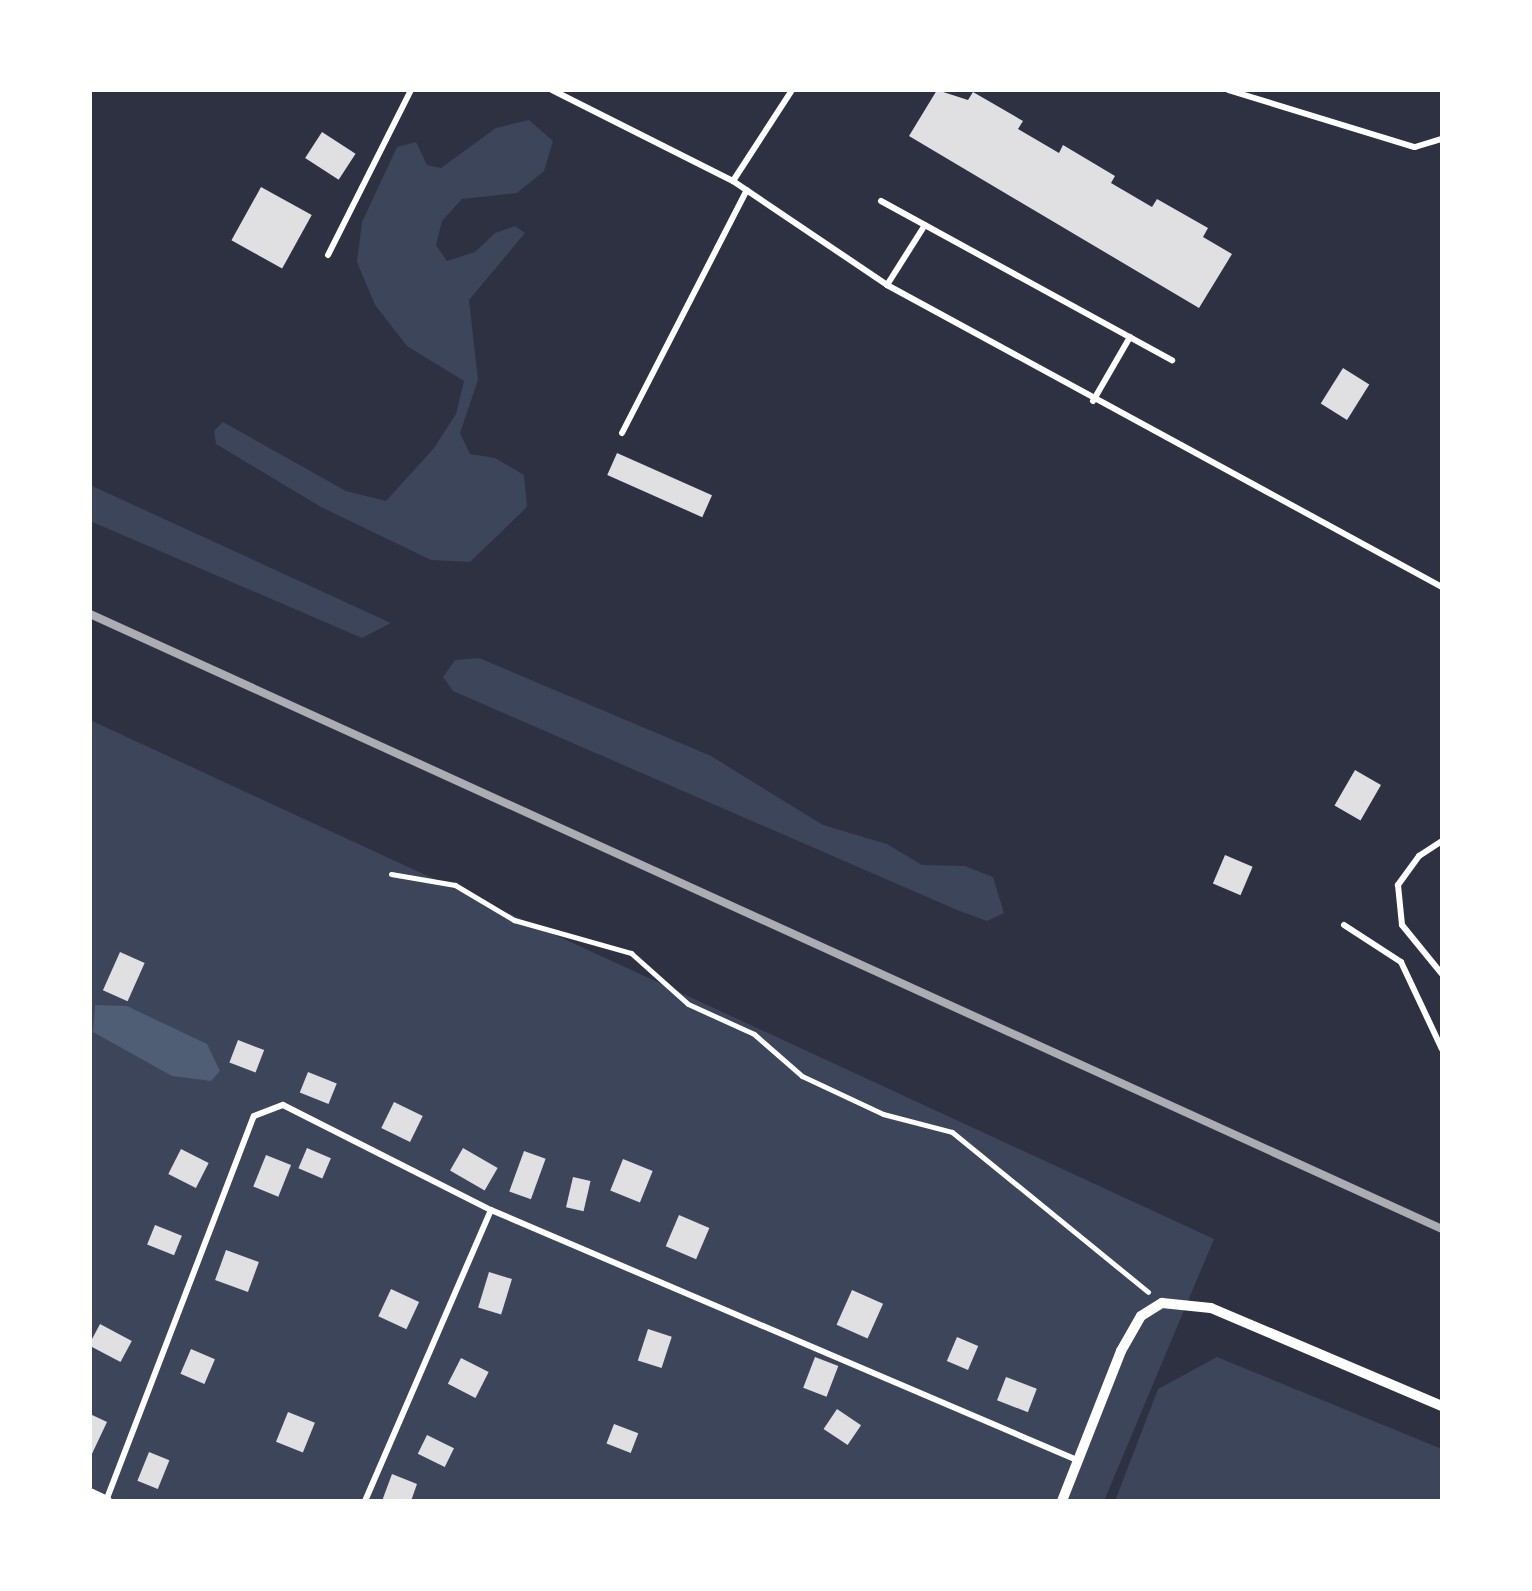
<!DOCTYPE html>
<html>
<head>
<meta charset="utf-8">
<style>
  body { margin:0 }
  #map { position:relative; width:1532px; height:1591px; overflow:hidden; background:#2d3142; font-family:"Roboto Serif",serif }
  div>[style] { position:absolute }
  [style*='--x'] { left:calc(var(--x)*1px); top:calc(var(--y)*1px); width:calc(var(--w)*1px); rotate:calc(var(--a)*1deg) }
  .green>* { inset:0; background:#3c4559 }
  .water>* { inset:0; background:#4f5d75 }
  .building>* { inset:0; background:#e0e0e3; transform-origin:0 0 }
  .path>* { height:5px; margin:-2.5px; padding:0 2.5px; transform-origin:2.5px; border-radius:2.5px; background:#fff }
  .service>* { height:6px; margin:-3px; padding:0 3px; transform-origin:3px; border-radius:3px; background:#fff }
  .minor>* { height:10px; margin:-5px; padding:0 5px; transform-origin:5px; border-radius:5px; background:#fff }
  .rail>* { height:8px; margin:-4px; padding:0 4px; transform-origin:4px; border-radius:4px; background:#abadb3 }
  span { translate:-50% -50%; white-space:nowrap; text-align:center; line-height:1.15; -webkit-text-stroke:8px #fff; paint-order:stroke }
  .frame { position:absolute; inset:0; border:92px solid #fff; pointer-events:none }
</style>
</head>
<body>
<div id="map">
  <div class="green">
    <i style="clip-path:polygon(529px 120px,553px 141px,544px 171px,517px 193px,462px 199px,442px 221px,436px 245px,447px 261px,475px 252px,495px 233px,515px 226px,525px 233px,469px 300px,478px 380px,460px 433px,470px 454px,495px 458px,524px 475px,527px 507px,470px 562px,431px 560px,321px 507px,216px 444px,214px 431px,223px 422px,346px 491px,386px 501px,434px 448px,456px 414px,464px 381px,407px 346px,375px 305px,357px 262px,362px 222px,397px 147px,416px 142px,427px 165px,441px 168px,496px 128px)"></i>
    <i style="clip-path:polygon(90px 485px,391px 623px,362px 638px,90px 521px)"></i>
    <i style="clip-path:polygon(479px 658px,711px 756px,823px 825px,887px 844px,922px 865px,965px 866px,993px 877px,1004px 913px,987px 921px,957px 910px,453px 691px,443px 677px,455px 660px)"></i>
    <i style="clip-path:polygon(90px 720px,1214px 1239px,1104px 1501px,90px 1501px)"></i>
    <i style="clip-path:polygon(1217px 1357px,1442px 1449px,1442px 1501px,1115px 1501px,1158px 1389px)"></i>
  </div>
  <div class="water">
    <i style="clip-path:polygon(95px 1005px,127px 1006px,207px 1044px,220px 1071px,211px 1081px,172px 1076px,93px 1032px)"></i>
  </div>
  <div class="building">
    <i style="clip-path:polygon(937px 90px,968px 100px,973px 92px,1023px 121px,1018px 129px,1059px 153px,1063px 145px,1115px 176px,1111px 183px,1152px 207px,1157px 199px,1208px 228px,1203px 237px,1232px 254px,1199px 308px,909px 136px)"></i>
    <i style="left:322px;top:132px;width:40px;height:31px;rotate:33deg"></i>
    <i style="left:261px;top:187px;width:58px;height:61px;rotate:29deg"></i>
    <i style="left:1343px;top:368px;width:31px;height:42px;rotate:32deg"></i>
    <i style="left:617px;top:453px;width:104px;height:24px;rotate:24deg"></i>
    <i style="left:1355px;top:770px;width:30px;height:41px;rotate:30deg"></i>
    <i style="left:1225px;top:855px;width:30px;height:31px;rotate:23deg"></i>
    <i style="left:120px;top:952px;width:27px;height:42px;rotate:24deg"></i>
    <i style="left:238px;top:1040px;width:28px;height:24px;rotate:21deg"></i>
    <i style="left:308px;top:1072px;width:31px;height:22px;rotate:22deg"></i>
    <i style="left:394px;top:1102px;width:32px;height:29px;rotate:26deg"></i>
    <i style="left:307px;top:1148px;width:26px;height:22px;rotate:23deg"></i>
    <i style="left:463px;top:1148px;width:40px;height:26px;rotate:30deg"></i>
    <i style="left:181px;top:1149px;width:31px;height:28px;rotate:27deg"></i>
    <i style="left:524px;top:1151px;width:23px;height:43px;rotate:20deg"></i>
    <i style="left:266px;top:1155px;width:27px;height:34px;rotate:22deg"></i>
    <i style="left:623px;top:1159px;width:32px;height:34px;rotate:22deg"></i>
    <i style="left:573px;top:1177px;width:18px;height:31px;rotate:13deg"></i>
    <i style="left:679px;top:1215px;width:33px;height:34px;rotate:23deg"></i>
    <i style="left:155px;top:1225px;width:29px;height:21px;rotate:22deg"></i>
    <i style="left:226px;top:1250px;width:35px;height:32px;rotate:20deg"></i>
    <i style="left:489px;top:1272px;width:24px;height:37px;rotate:17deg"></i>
    <i style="left:391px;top:1289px;width:31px;height:30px;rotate:25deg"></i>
    <i style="left:852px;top:1290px;width:34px;height:38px;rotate:24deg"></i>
    <i style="left:100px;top:1324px;width:36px;height:24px;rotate:28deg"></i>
    <i style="left:648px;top:1329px;width:25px;height:33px;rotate:18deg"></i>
    <i style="left:957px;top:1337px;width:23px;height:26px;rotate:23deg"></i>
    <i style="left:191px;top:1349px;width:26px;height:27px;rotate:23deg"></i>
    <i style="left:815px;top:1357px;width:25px;height:33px;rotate:21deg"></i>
    <i style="left:461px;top:1358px;width:31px;height:29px;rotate:27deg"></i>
    <i style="left:1006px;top:1377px;width:33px;height:25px;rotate:21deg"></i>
    <i style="left:837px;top:1409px;width:29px;height:24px;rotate:34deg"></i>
    <i style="left:288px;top:1412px;width:29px;height:32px;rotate:22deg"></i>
    <i style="clip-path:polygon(90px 1414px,107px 1422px,90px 1458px)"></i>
    <i style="left:614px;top:1424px;width:26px;height:21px;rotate:21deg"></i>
    <i style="left:427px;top:1435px;width:30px;height:21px;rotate:26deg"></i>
    <i style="left:149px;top:1452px;width:22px;height:31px;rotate:22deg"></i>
    <i style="clip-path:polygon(392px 1474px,417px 1484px,411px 1501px,382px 1501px)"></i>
  </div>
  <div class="path">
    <i style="--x:391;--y:874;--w:65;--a:9.8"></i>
    <i style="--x:455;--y:885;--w:69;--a:30.7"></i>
    <i style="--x:514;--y:920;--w:122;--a:15.8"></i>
    <i style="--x:631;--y:953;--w:76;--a:41.8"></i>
    <i style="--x:688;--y:1004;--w:72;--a:24.4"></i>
    <i style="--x:754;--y:1034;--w:64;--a:41.2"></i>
    <i style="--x:802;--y:1076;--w:89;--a:25.1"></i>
    <i style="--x:883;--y:1114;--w:71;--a:14.6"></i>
    <i style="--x:952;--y:1132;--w:253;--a:39.2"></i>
  </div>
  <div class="service">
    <i style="--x:552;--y:90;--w:203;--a:26.7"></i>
    <i style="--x:733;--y:181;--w:186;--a:34"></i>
    <i style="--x:887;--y:285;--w:632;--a:28.55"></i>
    <i style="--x:1228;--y:90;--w:195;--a:17"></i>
    <i style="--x:1415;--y:147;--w:28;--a:-17"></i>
    <i style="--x:733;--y:181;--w:108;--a:-57"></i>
    <i style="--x:881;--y:201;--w:332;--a:28.7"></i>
    <i style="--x:328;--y:255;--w:185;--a:-63.3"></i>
    <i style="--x:887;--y:285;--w:71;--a:-57.7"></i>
    <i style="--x:1093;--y:401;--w:74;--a:-60"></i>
    <i style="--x:622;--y:433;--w:273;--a:-62.8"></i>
    <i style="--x:1442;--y:841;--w:27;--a:147"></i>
    <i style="--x:1419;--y:856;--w:36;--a:126"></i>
    <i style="--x:1398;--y:885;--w:40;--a:84.3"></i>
    <i style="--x:1402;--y:925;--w:63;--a:50.8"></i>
    <i style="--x:1344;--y:925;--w:68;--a:33"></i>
    <i style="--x:1401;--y:962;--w:96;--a:64.8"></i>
    <i style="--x:106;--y:1501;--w:412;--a:-69"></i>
    <i style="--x:254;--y:1116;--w:31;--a:-21"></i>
    <i style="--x:283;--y:1105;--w:233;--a:26.8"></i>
    <i style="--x:491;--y:1210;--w:637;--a:23.1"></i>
    <i style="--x:365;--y:1501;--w:317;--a:-66.6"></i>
  </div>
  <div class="minor">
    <i style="--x:90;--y:1493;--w:19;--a:25"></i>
    <i style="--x:1062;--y:1501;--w:161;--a:-68.5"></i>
    <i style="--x:1121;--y:1351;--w:40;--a:-60.3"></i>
    <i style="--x:1141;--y:1316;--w:25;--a:-32"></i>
    <i style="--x:1162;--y:1303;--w:49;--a:5.8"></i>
    <i style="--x:1211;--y:1308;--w:251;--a:23"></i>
  </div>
  <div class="rail">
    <i style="--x:90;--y:614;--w:1485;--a:24.46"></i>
  </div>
  <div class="frame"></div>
</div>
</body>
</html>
